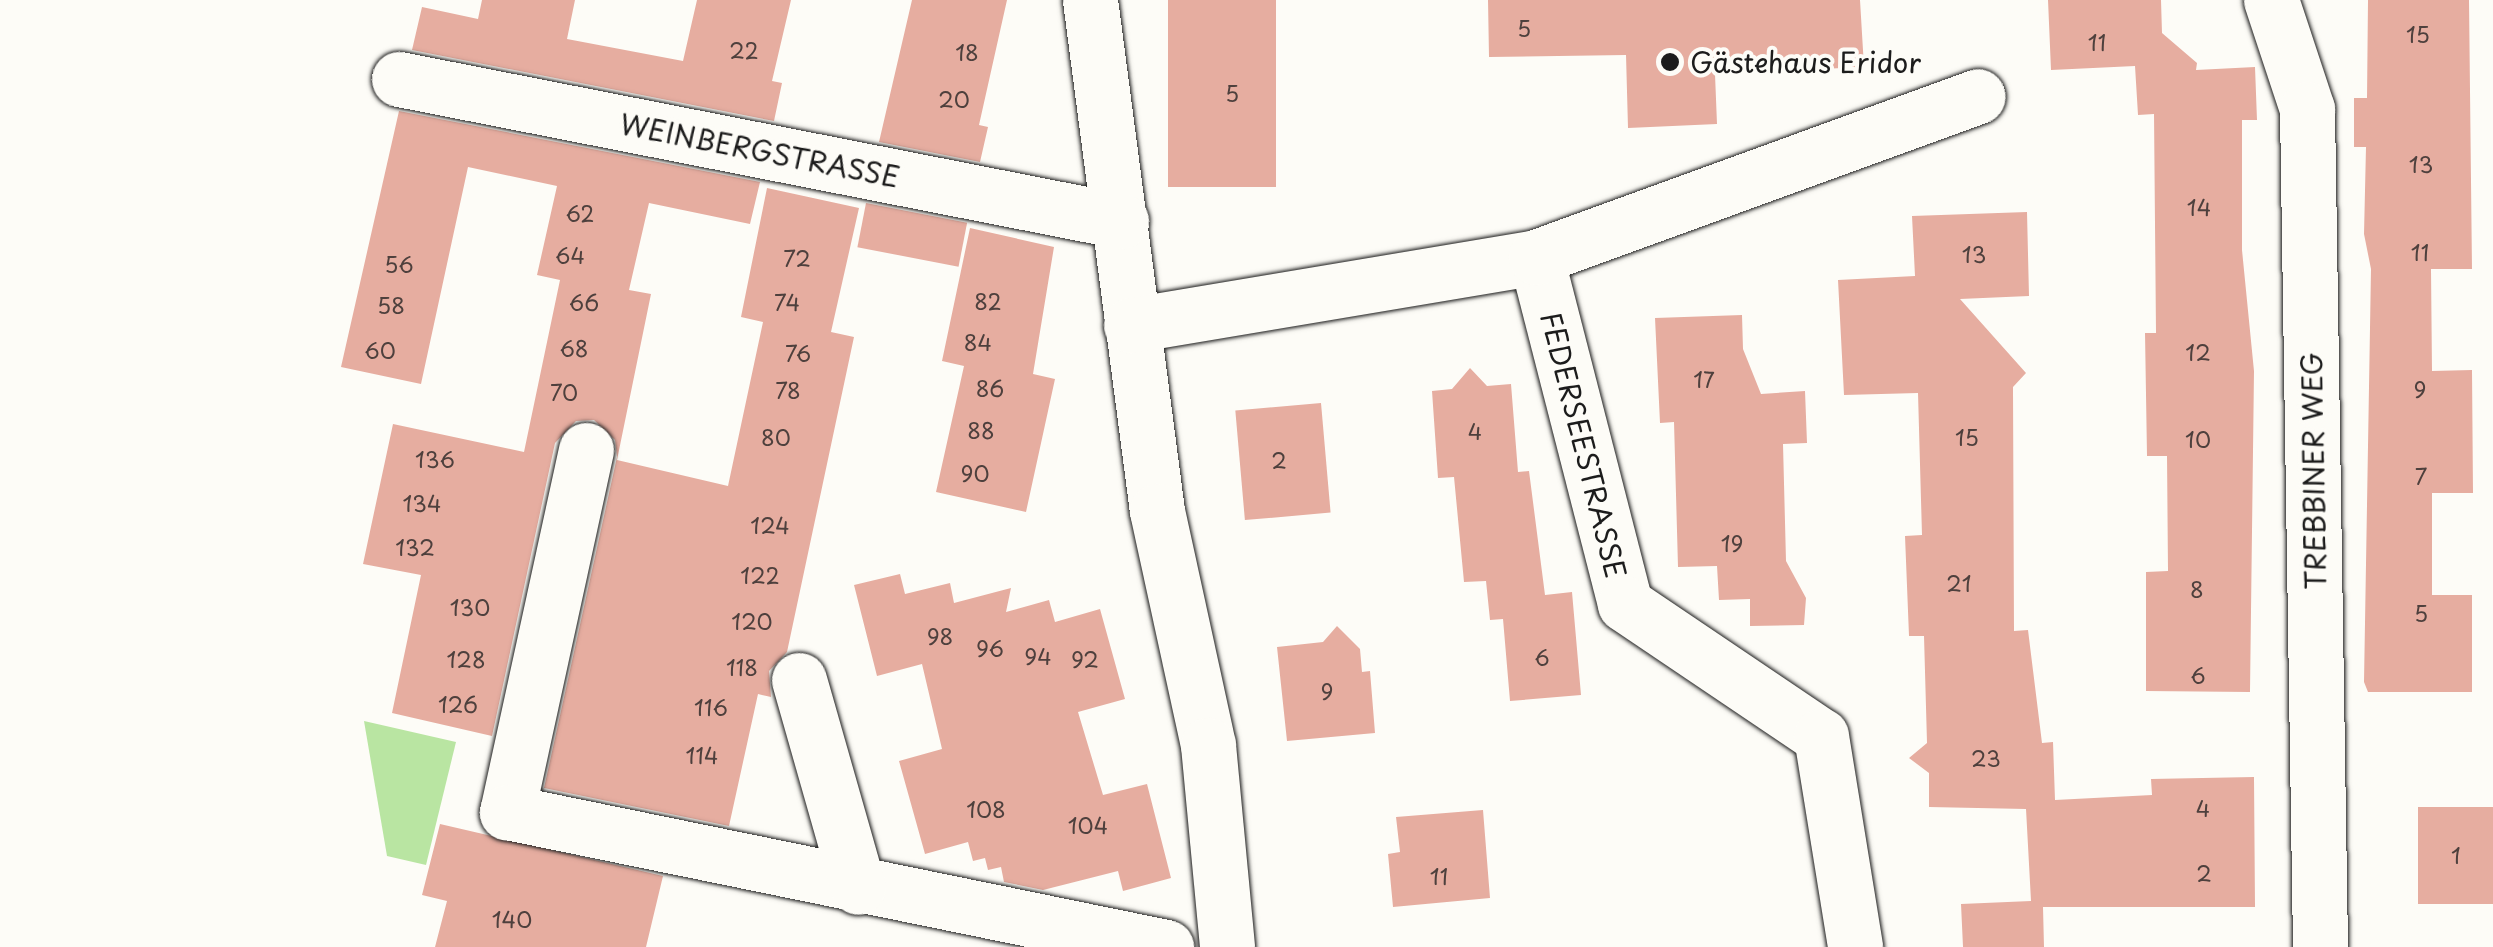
<!DOCTYPE html>
<html>
<head>
<meta charset="utf-8">
<style>
  body { margin:0 }
  #map { position:relative; width:2493px; height:947px; overflow:hidden; background:#fdfcf7; font-family:"Playpen Sans",sans-serif }
  div>[style] { position:absolute }
  [style*='--x'] { left:calc(var(--x)*1px); top:calc(var(--y)*1px); width:calc(var(--w)*1px); rotate:calc(var(--a)*1deg) }
  .green>* { inset:0; background:#b9e5a2 }
  .building>* { inset:0; background:#e6ada0; transform-origin:0 0 }
  .roads { filter:drop-shadow(0 0 2px #1c1c1c) drop-shadow(0 0 2px #1c1c1c) }
  .street>* { height:55px; margin:-27.5px; padding:0 27.5px; transform-origin:27.5px; border-radius:27.5px; background:#fdfcf7 }
  .dots>* { width:28px; height:28px; translate:-50% -50%; box-sizing:border-box; border:5px solid #fdfcf7; border-radius:50% }
  span { translate:-50% -50%; white-space:nowrap; text-align:center; line-height:1.15; -webkit-text-stroke:8px #fdfcf7; paint-order:stroke }
  .number-label { font-size:22px; color:#4e403d }
  .number-label span { -webkit-text-stroke-width:0 }
  .poi-label { font-size:28px; color:#1c1c1c }
  .left { translate:0 -50%; text-align:left }
  .street-label { font-size:28px; color:#1c1c1c }
</style>
</head>
<body>
<div id="map">
  <div class="green">
    <i style="clip-path:polygon(364px 721px,456px 742px,426px 865px,387px 856px)"></i>
  </div>
  <div class="building">
    <i style="clip-path:polygon(482px 0,575px 0,567px 39px,683px 61px,697px 0,791px 0,772px 81px,782px 83px,774px 121px,412px 50px,422px 7px,478px 19px)"></i>
    <i style="clip-path:polygon(912px 0,1007px 0,979px 125px,988px 127px,980px 162px,879px 142px)"></i>
    <i style="left:1168px;top:0;width:108px;height:187px"></i>
    <i style="clip-path:polygon(1488px 0,1860px 0,1864px 67px,1715px 74px,1717px 124px,1628px 128px,1626px 55px,1489px 57px)"></i>
    <i style="clip-path:polygon(2048px 0,2161px 0,2162px 33px,2197px 63px,2196px 70px,2255px 67px,2257px 120px,2242px 120px,2242px 250px,2254px 371px,2250px 692px,2146px 691px,2146px 572px,2168px 571px,2167px 456px,2147px 456px,2145px 333px,2156px 333px,2154px 114px,2138px 115px,2135px 66px,2051px 70px)"></i>
    <i style="clip-path:polygon(2368px 0,2469px 0,2472px 269px,2431px 269px,2432px 371px,2472px 370px,2473px 493px,2432px 493px,2432px 595px,2472px 595px,2472px 692px,2368px 692px,2364px 682px,2371px 269px,2364px 234px,2366px 147px,2354px 147px,2354px 98px,2367px 98px)"></i>
    <i style="clip-path:polygon(399px 111px,760px 182px,750px 224px,649px 203px,629px 290px,651px 294px,617px 460px,728px 486px,763px 322px,741px 317px,767px 188px,859px 208px,831px 332px,854px 337px,787px 652px,769px 671px,771px 697px,758px 694px,729px 826px,544px 788px,617px 457px,615px 440px,594px 420px,576px 421px,555px 443px,492px 736px,392px 713px,421px 575px,363px 564px,393px 424px,524px 452px,560px 280px,537px 275px,557px 186px,468px 167px,421px 384px,341px 367px)"></i>
    <i style="left:866px;top:203px;width:103px;height:45px;rotate:11deg"></i>
    <i style="clip-path:polygon(2027px 212px,2029px 296px,1960px 299px,2026px 373px,2013px 387px,2014px 631px,2028px 630px,2042px 743px,2053px 742px,2055px 800px,2152px 795px,2151px 779px,2254px 777px,2255px 907px,2043px 907px,2044px 947px,1963px 947px,1961px 904px,2031px 901px,2026px 809px,1929px 807px,1929px 773px,1909px 758px,1927px 743px,1924px 636px,1909px 636px,1905px 536px,1922px 535px,1918px 393px,1844px 395px,1838px 280px,1915px 276px,1912px 216px)"></i>
    <i style="clip-path:polygon(970px 228px,1054px 247px,1033px 374px,1055px 379px,1026px 512px,936px 492px,964px 366px,942px 361px)"></i>
    <i style="clip-path:polygon(1742px 315px,1743px 349px,1761px 394px,1805px 391px,1807px 443px,1783px 444px,1786px 561px,1806px 598px,1804px 625px,1750px 626px,1750px 599px,1719px 600px,1717px 566px,1678px 567px,1674px 422px,1660px 423px,1655px 318px)"></i>
    <i style="clip-path:polygon(1470px 368px,1487px 386px,1511px 384px,1518px 472px,1529px 471px,1545px 595px,1572px 592px,1581px 695px,1510px 701px,1503px 619px,1490px 620px,1486px 581px,1464px 582px,1454px 477px,1438px 478px,1432px 391px,1452px 389px)"></i>
    <i style="left:1321px;top:403px;width:110px;height:86px;rotate:85deg"></i>
    <i style="clip-path:polygon(900px 574px,905px 594px,950px 583px,954px 603px,1011px 588px,1006px 612px,1049px 600px,1055px 622px,1100px 609px,1125px 699px,1078px 712px,1103px 795px,1147px 784px,1171px 878px,1123px 891px,1118px 871px,1043px 890px,1004px 882px,1001px 867px,988px 870px,985px 858px,973px 861px,968px 842px,925px 854px,899px 761px,942px 749px,922px 664px,877px 676px,854px 585px)"></i>
    <i style="clip-path:polygon(1337px 626px,1360px 649px,1362px 672px,1370px 671px,1375px 733px,1287px 741px,1277px 647px,1323px 642px)"></i>
    <i style="left:2418px;top:807px;width:75px;height:97px"></i>
    <i style="clip-path:polygon(1483px 810px,1490px 898px,1393px 907px,1388px 854px,1400px 852px,1396px 817px)"></i>
    <i style="clip-path:polygon(440px 824px,663px 876px,646px 947px,435px 947px,447px 901px,422px 895px)"></i>
  </div>
  <div class="roads">
    <div class="street">
      <i style="--x:1090;--y:0;--w:515;--a:82.53"></i>
      <i style="--x:1157;--y:511;--w:239;--a:77.7"></i>
      <i style="--x:1208;--y:745;--w:203;--a:84.6"></i>
      <i style="--x:2271;--y:0;--w:115;--a:71.7"></i>
      <i style="--x:2307;--y:109;--w:838;--a:89.11"></i>
      <i style="--x:399;--y:79;--w:736;--a:11.13"></i>
      <i style="--x:1536;--y:257;--w:358;--a:75.6"></i>
      <i style="--x:1625;--y:604;--w:236;--a:34"></i>
      <i style="--x:1821;--y:736;--w:214;--a:80.8"></i>
      <i style="--x:1131;--y:325;--w:411;--a:-9.5"></i>
      <i style="--x:1536;--y:257;--w:470;--a:-20"></i>
      <i style="--x:586;--y:450;--w:371;--a:102.3"></i>
      <i style="--x:507;--y:812;--w:673;--a:11.58"></i>
      <i style="--x:799;--y:680;--w:215;--a:74.1"></i>
    </div>
  </div>
  <div class="dots">
    <i style="left:1670px;top:62px;background:#1c1c1c"></i>
  </div>
  <div class="number-label">
    <span style="left:1524px;top:28px">5</span>
    <span style="left:2418px;top:34px">15</span>
    <span style="left:2097px;top:42px">11</span>
    <span style="left:744px;top:50px">22</span>
    <span style="left:967px;top:52px">18</span>
    <span style="left:1232px;top:93px">5</span>
    <span style="left:954px;top:99px">20</span>
    <span style="left:2421px;top:164px">13</span>
    <span style="left:2199px;top:207px">14</span>
    <span style="left:580px;top:213px">62</span>
    <span style="left:2420px;top:252px">11</span>
    <span style="left:1974px;top:254px">13</span>
    <span style="left:570px;top:255px">64</span>
    <span style="left:797px;top:258px">72</span>
    <span style="left:399px;top:264px">56</span>
    <span style="left:988px;top:301px">82</span>
    <span style="left:584px;top:302px">66</span>
    <span style="left:787px;top:302px">74</span>
    <span style="left:391px;top:305px">58</span>
    <span style="left:978px;top:342px">84</span>
    <span style="left:574px;top:348px">68</span>
    <span style="left:380px;top:350px">60</span>
    <span style="left:2198px;top:352px">12</span>
    <span style="left:798px;top:353px">76</span>
    <span style="left:1704px;top:379px">17</span>
    <span style="left:990px;top:388px">86</span>
    <span style="left:2420px;top:389px">9</span>
    <span style="left:788px;top:390px">78</span>
    <span style="left:564px;top:392px">70</span>
    <span style="left:981px;top:430px">88</span>
    <span style="left:1475px;top:431px">4</span>
    <span style="left:776px;top:437px">80</span>
    <span style="left:1967px;top:437px">15</span>
    <span style="left:2198px;top:439px">10</span>
    <span style="left:435px;top:459px">136</span>
    <span style="left:1279px;top:460px">2</span>
    <span style="left:975px;top:473px">90</span>
    <span style="left:2421px;top:476px">7</span>
    <span style="left:422px;top:503px">134</span>
    <span style="left:770px;top:525px">124</span>
    <span style="left:1732px;top:543px">19</span>
    <span style="left:415px;top:547px">132</span>
    <span style="left:760px;top:575px">122</span>
    <span style="left:1959px;top:583px">21</span>
    <span style="left:2197px;top:589px">8</span>
    <span style="left:470px;top:607px">130</span>
    <span style="left:2421px;top:613px">5</span>
    <span style="left:752px;top:621px">120</span>
    <span style="left:940px;top:636px">98</span>
    <span style="left:990px;top:648px">96</span>
    <span style="left:1038px;top:656px">94</span>
    <span style="left:1542px;top:657px">6</span>
    <span style="left:466px;top:659px">128</span>
    <span style="left:1085px;top:659px">92</span>
    <span style="left:742px;top:667px">118</span>
    <span style="left:2198px;top:675px">6</span>
    <span style="left:1327px;top:691px">9</span>
    <span style="left:458px;top:704px">126</span>
    <span style="left:711px;top:707px">116</span>
    <span style="left:702px;top:755px">114</span>
    <span style="left:1986px;top:758px">23</span>
    <span style="left:2203px;top:808px">4</span>
    <span style="left:986px;top:809px">108</span>
    <span style="left:1088px;top:825px">104</span>
    <span style="left:2456px;top:855px">1</span>
    <span style="left:2204px;top:873px">2</span>
    <span style="left:1439px;top:876px">11</span>
    <span style="left:512px;top:919px">140</span>
  </div>
  <div class="poi-label">
    <span class="left" style="left:1690px;top:62px">Gästehaus Eridor</span>
  </div>
  <div class="street-label">
    <span style="left:760px;top:150px;rotate:11deg">WEINBERGSTRASSE</span>
    <span style="left:1584px;top:445px;rotate:76deg">FEDERSEESTRASSE</span>
    <span style="left:2313px;top:471px;rotate:-91deg">TREBBINER WEG</span>
  </div>
</div>
</body>
</html>
